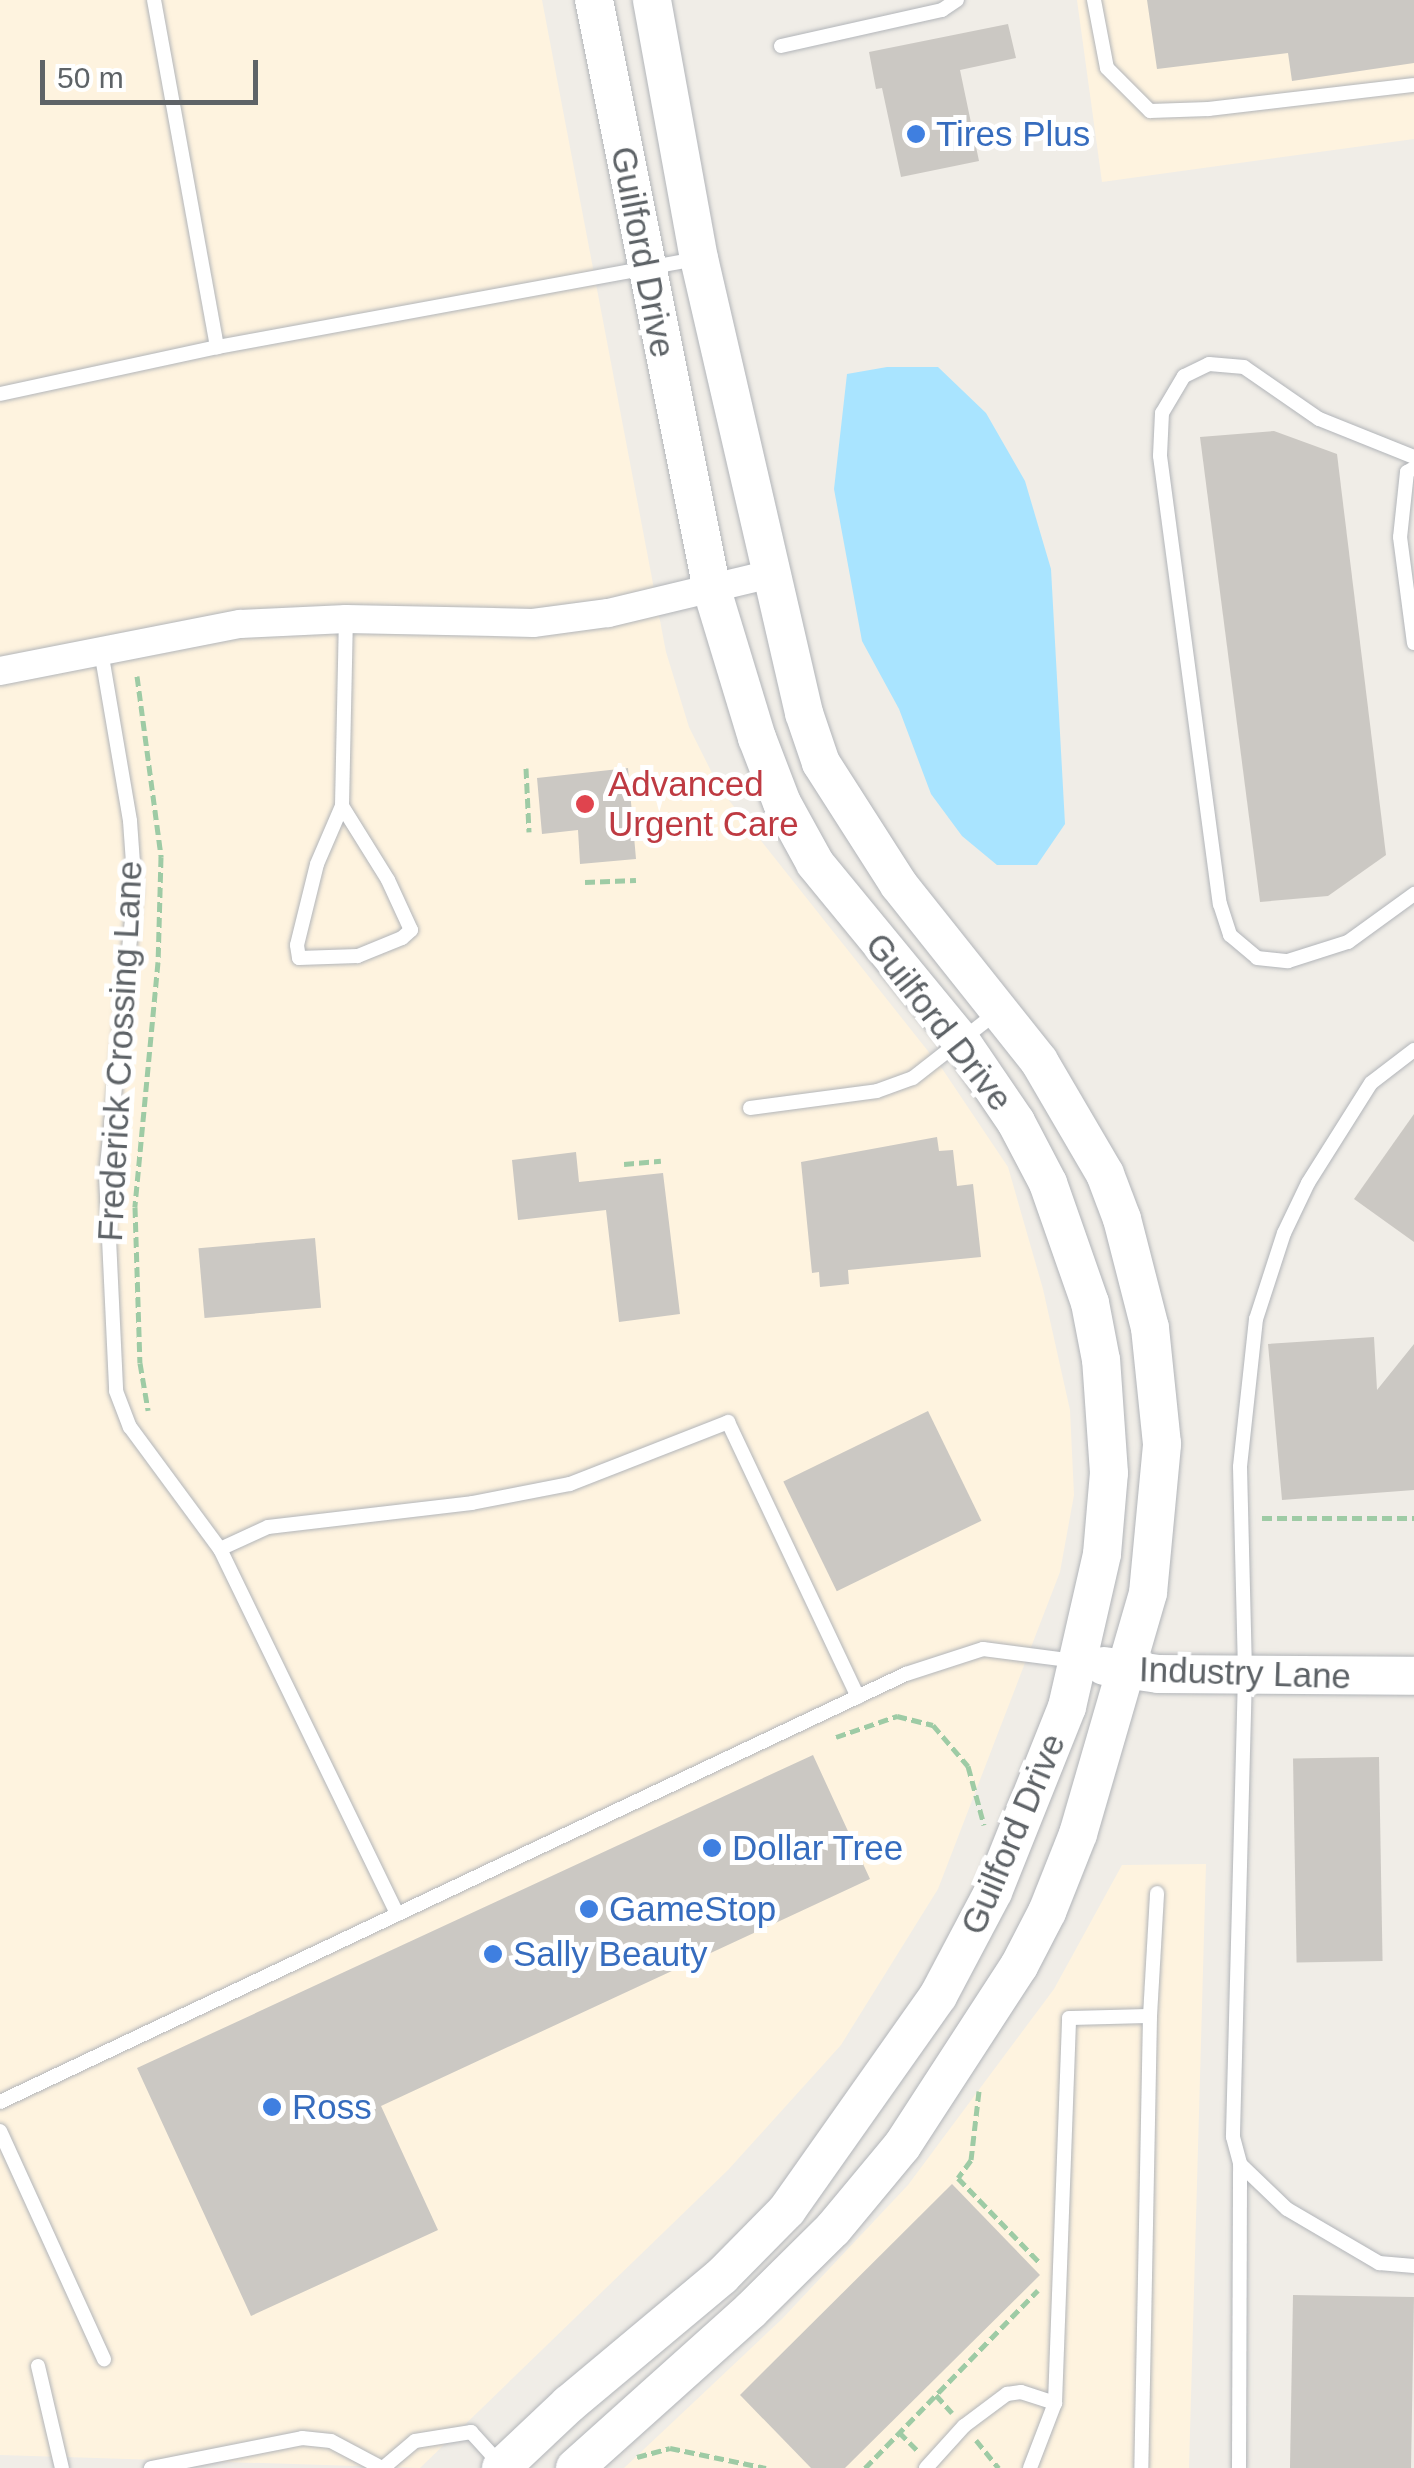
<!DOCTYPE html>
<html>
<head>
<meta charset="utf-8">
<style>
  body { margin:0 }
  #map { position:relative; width:1414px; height:2468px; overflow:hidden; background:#f0ede7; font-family:Arial,sans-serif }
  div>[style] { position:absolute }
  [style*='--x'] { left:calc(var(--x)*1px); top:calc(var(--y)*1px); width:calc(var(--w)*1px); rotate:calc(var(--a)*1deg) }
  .commercial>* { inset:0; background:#fef3df }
  .water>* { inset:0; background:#a9e4ff }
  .building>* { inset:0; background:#cbc8c3; transform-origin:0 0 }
  .path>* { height:5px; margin-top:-2.5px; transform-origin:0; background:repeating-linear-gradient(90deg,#9ecba5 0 10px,transparent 0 15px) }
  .roads { filter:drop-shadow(0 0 2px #b2b5b9) drop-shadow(0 0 2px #b2b5b9) }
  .lane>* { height:14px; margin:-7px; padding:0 7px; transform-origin:7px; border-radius:7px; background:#fff }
  .street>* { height:28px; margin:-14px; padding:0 14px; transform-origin:14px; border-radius:14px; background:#fff }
  .secondary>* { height:38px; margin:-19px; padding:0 19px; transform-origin:19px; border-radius:19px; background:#fff }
  .dots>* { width:28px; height:28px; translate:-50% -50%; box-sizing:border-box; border:5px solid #fff; border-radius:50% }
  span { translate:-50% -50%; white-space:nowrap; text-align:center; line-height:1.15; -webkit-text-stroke:10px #fff; paint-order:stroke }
  .shop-label { font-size:35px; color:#366cbe }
  .left { translate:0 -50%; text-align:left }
  .street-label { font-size:35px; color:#5e6367 }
  .health-label { font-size:35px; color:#be3a42 }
  .scale { position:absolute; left:40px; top:60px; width:218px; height:45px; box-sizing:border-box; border:5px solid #5e6367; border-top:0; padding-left:12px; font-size:30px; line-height:35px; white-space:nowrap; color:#5e6367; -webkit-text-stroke:8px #fff; paint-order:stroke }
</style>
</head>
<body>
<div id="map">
  <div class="commercial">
    <i style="clip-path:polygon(0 0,542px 0,666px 652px,689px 727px,720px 789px,943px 1070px,1008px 1167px,1043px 1289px,1070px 1410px,1074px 1495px,1060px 1572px,938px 1889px,841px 2045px,728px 2170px,420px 2468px,0 2455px)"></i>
    <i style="clip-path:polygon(1077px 0,1414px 0,1414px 139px,1102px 182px)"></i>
    <i style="clip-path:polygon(1206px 1864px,1189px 2468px,624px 2468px,782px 2319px,908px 2185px,1054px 1989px,1122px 1865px)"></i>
  </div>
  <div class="water">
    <i style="clip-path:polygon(887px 367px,938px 367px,986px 413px,1025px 481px,1051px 569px,1065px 824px,1037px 865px,997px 865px,962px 836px,931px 794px,899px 709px,862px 641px,834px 489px,847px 374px)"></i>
  </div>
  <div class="building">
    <i style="clip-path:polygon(1147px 0,1414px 0,1414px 63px,1292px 81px,1288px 53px,1157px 69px)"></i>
    <i style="clip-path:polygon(1008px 24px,1016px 58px,960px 70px,979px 161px,901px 177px,882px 88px,876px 89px,869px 52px)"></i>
    <i style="clip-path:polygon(1274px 431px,1337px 454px,1386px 855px,1328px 896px,1260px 902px,1200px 437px)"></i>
    <i style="clip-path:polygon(628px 768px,636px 859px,580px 864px,578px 830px,542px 834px,537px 778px)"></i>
    <i style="clip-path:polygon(1414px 1114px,1414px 1242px,1354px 1199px)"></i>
    <i style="clip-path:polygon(937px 1137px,939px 1151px,953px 1150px,957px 1186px,973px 1184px,981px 1257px,848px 1270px,849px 1284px,820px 1287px,819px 1272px,812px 1273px,801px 1162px)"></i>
    <i style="clip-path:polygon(576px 1152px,579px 1182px,663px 1173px,680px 1314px,619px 1322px,606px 1210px,518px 1220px,512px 1160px)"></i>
    <i style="left:315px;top:1238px;width:70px;height:117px;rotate:85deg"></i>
    <i style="clip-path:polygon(1374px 1337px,1377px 1390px,1414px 1344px,1414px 1490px,1282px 1500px,1268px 1344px)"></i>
    <i style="left:928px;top:1411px;width:122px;height:161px;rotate:64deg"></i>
    <i style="clip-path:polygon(813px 1755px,870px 1879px,381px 2106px,438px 2230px,251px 2316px,137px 2068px)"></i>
    <i style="left:1379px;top:1757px;width:204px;height:86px;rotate:89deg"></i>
    <i style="clip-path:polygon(952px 2184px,1040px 2275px,845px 2468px,811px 2468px,740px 2395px)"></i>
    <i style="left:1293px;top:2295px;width:121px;height:173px;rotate:1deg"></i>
  </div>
  <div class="path">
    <i style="--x:137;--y:676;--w:183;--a:82.4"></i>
    <i style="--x:161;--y:857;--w:105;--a:91.6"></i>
    <i style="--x:158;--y:962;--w:246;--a:95.4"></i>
    <i style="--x:135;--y:1207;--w:156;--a:88.2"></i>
    <i style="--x:140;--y:1363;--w:48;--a:80.3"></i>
    <i style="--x:526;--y:768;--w:64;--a:87.3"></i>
    <i style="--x:585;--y:882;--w:51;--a:-2.2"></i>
    <i style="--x:624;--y:1164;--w:37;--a:-5"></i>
    <i style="--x:1262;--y:1518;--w:152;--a:0"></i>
    <i style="--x:836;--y:1737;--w:65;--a:-19"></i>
    <i style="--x:897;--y:1716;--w:37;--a:14"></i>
    <i style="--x:933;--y:1725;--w:54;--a:49.5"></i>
    <i style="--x:968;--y:1766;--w:61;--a:74.8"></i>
    <i style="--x:979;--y:2091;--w:69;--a:96.6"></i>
    <i style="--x:971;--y:2160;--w:22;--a:126"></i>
    <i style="--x:958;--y:2178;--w:117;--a:46"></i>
    <i style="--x:936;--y:2395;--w:24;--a:48"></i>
    <i style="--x:899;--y:2432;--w:25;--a:45"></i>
    <i style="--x:976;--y:2440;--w:36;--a:51"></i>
    <i style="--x:637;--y:2457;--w:34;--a:-15"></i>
    <i style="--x:670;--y:2448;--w:98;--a:11.8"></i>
    <i style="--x:865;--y:2468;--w:248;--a:-45.8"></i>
  </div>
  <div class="roads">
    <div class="lane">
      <i style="--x:154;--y:0;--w:353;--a:79.7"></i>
      <i style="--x:1094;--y:0;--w:69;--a:79.2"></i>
      <i style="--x:1107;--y:68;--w:61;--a:45"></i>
      <i style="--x:1150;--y:111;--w:59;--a:-1.9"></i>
      <i style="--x:1209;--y:109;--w:206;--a:-6.7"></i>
      <i style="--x:781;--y:46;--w:165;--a:-12.6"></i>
      <i style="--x:942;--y:10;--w:18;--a:-34"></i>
      <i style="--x:0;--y:394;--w:222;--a:-12.2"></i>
      <i style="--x:217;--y:347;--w:489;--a:-10.4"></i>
      <i style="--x:1414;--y:457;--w:102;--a:-158.2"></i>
      <i style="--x:1319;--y:419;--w:91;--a:-145.3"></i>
      <i style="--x:1244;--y:367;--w:35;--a:-175"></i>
      <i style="--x:1209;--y:364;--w:28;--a:154"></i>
      <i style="--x:1184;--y:376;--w:43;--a:120.7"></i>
      <i style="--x:1162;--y:413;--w:43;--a:92.7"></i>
      <i style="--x:1160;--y:456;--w:452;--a:82.4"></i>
      <i style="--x:1220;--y:904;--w:33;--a:72"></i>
      <i style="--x:1230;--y:935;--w:35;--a:40"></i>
      <i style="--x:1257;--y:958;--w:31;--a:6"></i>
      <i style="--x:1288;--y:961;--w:63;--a:-17.6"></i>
      <i style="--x:1348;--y:942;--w:82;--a:-36"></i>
      <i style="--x:1414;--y:468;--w:8;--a:150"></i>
      <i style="--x:1407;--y:472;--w:65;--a:96.1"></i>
      <i style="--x:1400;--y:537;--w:107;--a:82.5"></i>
      <i style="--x:101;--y:651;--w:172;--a:80.3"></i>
      <i style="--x:130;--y:821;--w:69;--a:85.9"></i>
      <i style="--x:135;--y:890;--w:286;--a:95.8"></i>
      <i style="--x:106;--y:1175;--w:216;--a:87.3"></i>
      <i style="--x:116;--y:1391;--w:39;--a:69"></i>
      <i style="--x:130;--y:1427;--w:152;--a:53.6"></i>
      <i style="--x:220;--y:1549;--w:406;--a:64.1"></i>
      <i style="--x:342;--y:806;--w:87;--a:58.1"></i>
      <i style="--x:388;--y:880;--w:55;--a:65.3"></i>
      <i style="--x:411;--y:930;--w:12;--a:138"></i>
      <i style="--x:402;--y:938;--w:48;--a:157.8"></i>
      <i style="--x:358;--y:956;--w:59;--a:178.1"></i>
      <i style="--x:299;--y:958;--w:13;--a:-99"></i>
      <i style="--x:297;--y:945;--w:83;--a:-76.1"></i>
      <i style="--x:317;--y:864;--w:63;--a:-66.7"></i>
      <i style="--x:342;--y:806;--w:187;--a:-88.8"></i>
      <i style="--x:1414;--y:1050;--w:54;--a:142.5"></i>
      <i style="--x:1371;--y:1083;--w:118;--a:122.2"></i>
      <i style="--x:1308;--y:1183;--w:55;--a:115.6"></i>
      <i style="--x:1284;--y:1233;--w:90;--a:108"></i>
      <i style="--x:1256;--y:1319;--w:149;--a:96.2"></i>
      <i style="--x:1240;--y:1467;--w:208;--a:88.6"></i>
      <i style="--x:1245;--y:1675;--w:462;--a:91.5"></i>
      <i style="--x:1233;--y:2137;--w:28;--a:75"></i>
      <i style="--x:1240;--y:2164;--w:65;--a:43.8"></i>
      <i style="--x:1287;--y:2209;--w:107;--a:30.4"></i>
      <i style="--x:1379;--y:2263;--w:35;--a:5"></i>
      <i style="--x:750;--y:1108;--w:128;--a:-7.6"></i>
      <i style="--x:877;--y:1091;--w:38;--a:-20"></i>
      <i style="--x:913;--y:1078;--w:105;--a:-38.1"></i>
      <i style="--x:220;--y:1549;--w:53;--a:-24.6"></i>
      <i style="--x:268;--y:1527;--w:205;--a:-6.7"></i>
      <i style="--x:472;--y:1503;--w:100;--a:-11"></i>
      <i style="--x:570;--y:1484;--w:170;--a:-21.4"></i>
      <i style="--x:728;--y:1422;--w:304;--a:64.7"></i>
      <i style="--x:1150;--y:2016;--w:123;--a:-86.7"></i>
      <i style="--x:0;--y:2102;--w:1002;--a:-25.29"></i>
      <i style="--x:906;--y:1674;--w:81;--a:-18"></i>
      <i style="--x:983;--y:1649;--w:94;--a:7.4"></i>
      <i style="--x:0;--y:2131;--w:251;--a:65.5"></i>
      <i style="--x:38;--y:2366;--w:105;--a:76.8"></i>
      <i style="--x:151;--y:2468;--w:154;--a:-11.2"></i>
      <i style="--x:302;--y:2438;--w:29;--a:6"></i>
      <i style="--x:331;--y:2441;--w:58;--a:27.9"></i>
      <i style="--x:383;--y:2468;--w:42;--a:-40.2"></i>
      <i style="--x:415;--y:2441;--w:57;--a:-9.1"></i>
      <i style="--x:471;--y:2432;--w:46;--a:47.6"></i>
      <i style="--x:926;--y:2468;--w:57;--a:-47.9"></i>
      <i style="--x:964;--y:2426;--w:54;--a:-36.7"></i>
      <i style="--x:1007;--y:2394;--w:14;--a:-8"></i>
      <i style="--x:1021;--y:2392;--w:36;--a:18"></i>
      <i style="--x:1030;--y:2468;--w:70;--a:-69"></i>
      <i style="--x:1055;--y:2403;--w:385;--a:-87.9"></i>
      <i style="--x:1069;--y:2018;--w:81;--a:-1.4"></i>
      <i style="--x:1150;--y:2016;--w:452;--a:91.1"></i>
      <i style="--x:1239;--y:2468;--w:304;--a:-89.8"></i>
    </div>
    <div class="street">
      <i style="--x:0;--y:671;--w:245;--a:-11.1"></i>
      <i style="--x:240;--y:624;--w:106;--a:-2.7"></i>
      <i style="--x:346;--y:619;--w:187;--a:1.2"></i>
      <i style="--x:533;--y:623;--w:76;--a:-7.6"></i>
      <i style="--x:608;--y:613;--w:168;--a:-13.5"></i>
    </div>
    <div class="secondary">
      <i style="--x:1104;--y:1666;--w:55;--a:8.4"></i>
      <i style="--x:1158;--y:1674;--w:256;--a:0.4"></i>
      <i style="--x:501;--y:2468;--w:93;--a:-43.3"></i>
      <i style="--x:569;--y:2404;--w:199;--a:-39.9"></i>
      <i style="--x:722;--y:2276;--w:93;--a:-45.4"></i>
      <i style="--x:787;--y:2210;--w:262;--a:-54.8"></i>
      <i style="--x:938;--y:1996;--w:118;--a:-62.1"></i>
      <i style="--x:993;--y:1892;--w:199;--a:-68.2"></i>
      <i style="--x:1067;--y:1707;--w:157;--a:-77.1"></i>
      <i style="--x:1102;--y:1554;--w:81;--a:-85.1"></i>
      <i style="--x:1109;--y:1473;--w:113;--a:-94"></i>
      <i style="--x:1101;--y:1360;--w:58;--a:-100.9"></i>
      <i style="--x:1090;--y:1303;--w:127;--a:-109.3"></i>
      <i style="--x:1048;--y:1183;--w:69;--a:-117.7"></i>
      <i style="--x:1016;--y:1122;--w:98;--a:-124.2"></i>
      <i style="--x:961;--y:1041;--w:230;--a:-129.4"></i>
      <i style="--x:815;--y:863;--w:68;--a:-118.8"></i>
      <i style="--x:782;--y:803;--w:70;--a:-111"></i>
      <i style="--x:757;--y:738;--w:155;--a:-106.9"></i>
      <i style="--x:712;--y:590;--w:602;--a:-101.31"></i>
      <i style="--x:575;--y:2468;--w:235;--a:-41.9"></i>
      <i style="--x:750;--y:2311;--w:117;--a:-44.7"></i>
      <i style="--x:833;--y:2229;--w:108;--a:-50.3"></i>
      <i style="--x:902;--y:2146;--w:215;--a:-57"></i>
      <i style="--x:1019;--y:1966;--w:61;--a:-62.6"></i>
      <i style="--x:1047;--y:1912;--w:84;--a:-68.3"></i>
      <i style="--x:1078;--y:1834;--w:251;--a:-73.8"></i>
      <i style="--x:1148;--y:1593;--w:150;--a:-84.6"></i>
      <i style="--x:1162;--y:1444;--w:117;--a:-95.9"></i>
      <i style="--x:1150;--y:1328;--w:113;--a:-104.4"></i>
      <i style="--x:1122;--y:1219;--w:48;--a:-110.7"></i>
      <i style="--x:1105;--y:1174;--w:131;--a:-120.3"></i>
      <i style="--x:1039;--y:1061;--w:225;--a:-128.5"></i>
      <i style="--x:899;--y:885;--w:145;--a:-122.6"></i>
      <i style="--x:821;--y:763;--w:53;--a:-108.8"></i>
      <i style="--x:804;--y:713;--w:466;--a:-103"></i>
      <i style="--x:699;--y:259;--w:263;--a:-100.3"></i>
    </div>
  </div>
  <div class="dots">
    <i style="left:916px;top:134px;background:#3f7fe0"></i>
    <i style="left:585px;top:804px;background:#e0444e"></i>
    <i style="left:712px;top:1848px;background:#3f7fe0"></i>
    <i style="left:589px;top:1909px;background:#3f7fe0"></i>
    <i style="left:493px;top:1954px;background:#3f7fe0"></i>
    <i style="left:272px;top:2107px;background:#3f7fe0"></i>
  </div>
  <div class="shop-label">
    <span class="left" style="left:936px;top:134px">Tires Plus</span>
    <span class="left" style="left:732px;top:1848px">Dollar Tree</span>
    <span class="left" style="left:609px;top:1909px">GameStop</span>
    <span class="left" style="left:513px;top:1954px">Sally Beauty</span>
    <span class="left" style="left:292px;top:2107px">Ross</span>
  </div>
  <div class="street-label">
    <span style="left:643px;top:252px;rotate:79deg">Guilford Drive</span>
    <span style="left:939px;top:1022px;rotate:52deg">Guilford Drive</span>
    <span style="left:120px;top:1051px;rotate:-87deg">Frederick Crossing Lane</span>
    <span style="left:1245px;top:1673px;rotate:2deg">Industry Lane</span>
    <span style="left:1013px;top:1834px;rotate:-67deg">Guilford Drive</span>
  </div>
  <div class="health-label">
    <span class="left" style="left:608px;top:804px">Advanced<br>Urgent Care</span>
  </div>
  <div class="scale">50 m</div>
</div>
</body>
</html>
